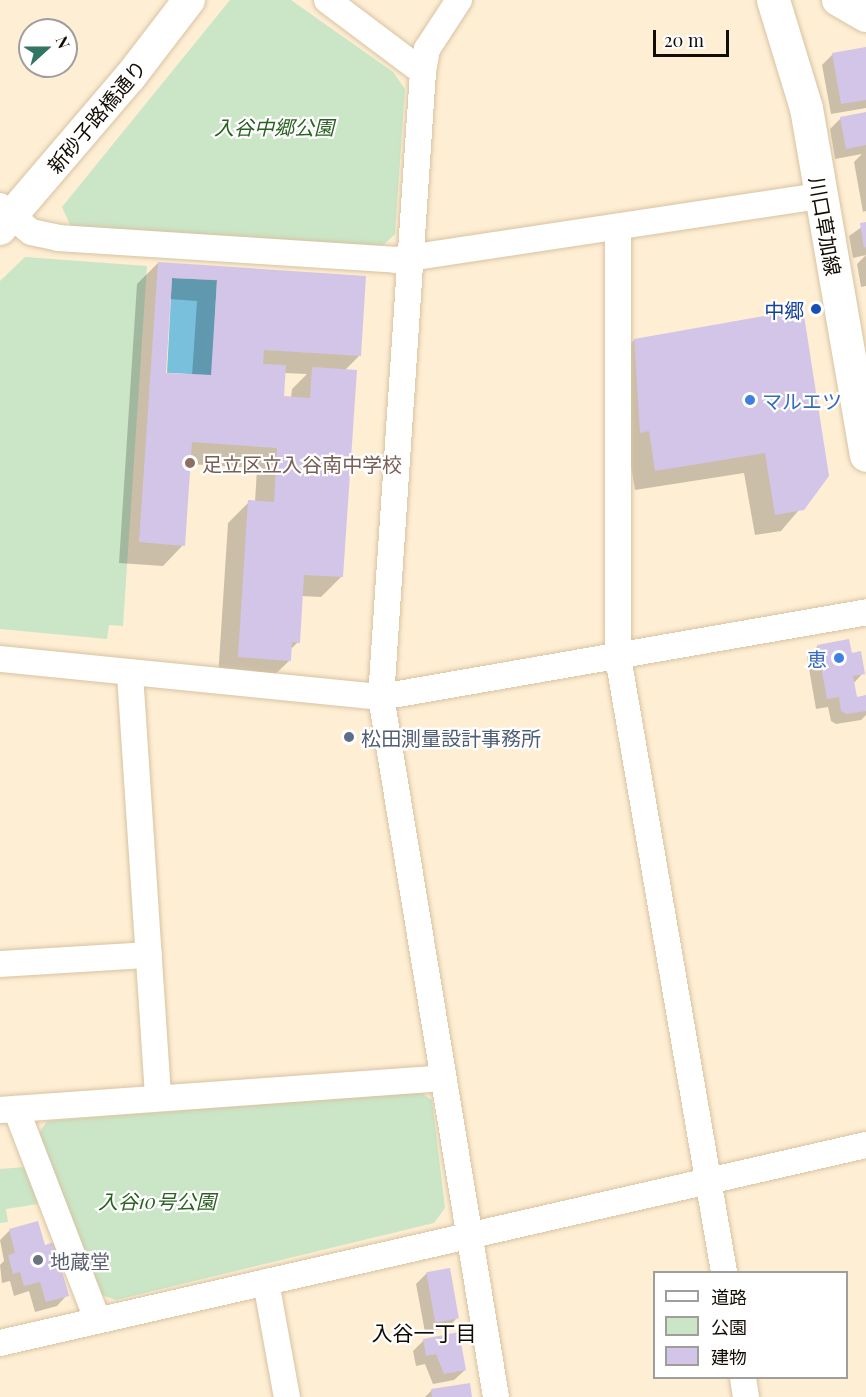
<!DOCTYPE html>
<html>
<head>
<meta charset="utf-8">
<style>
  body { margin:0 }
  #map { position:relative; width:866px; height:1397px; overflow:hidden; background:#feeed3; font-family:"Playfair Display","Noto Sans JP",serif }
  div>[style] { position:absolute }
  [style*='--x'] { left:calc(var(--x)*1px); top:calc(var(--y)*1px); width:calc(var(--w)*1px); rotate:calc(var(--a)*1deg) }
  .green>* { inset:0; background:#cae6c6 }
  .water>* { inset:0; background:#78c0db; transform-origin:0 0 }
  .shadow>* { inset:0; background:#0003 }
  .building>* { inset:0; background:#d3c5e7; transform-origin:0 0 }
  .roads { filter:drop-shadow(0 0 2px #d7c3a3) drop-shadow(0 0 2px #d7c3a3) }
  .minor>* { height:26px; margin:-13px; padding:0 13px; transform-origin:13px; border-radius:13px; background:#fff }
  .tertiary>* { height:32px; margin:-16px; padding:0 16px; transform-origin:16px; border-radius:16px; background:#fff }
  .secondary>* { height:33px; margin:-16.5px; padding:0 16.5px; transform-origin:16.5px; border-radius:16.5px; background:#fff }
  .dots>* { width:16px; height:16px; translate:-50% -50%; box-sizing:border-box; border:3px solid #fff; border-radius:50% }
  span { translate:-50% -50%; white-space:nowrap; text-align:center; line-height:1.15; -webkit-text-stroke:4.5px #fff; paint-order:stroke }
  .street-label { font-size:20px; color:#120c03 }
  .park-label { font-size:20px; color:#2b6223; font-style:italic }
  .transit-label { font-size:20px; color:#164399 }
  .right { translate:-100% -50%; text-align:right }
  .shop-label { font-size:20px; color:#366cbe }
  .left { translate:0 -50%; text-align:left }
  .education-label { font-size:20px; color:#785e54 }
  .service-label { font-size:20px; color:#4e5e75 }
  .worship-label { font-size:20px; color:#5b616d }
  .neighbourhood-label { font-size:21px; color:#120c03 }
  .legend { position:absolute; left:653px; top:1271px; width:195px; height:108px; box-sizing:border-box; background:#fff; border:2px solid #a09e9a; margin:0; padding:8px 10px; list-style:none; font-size:18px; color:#120c03 }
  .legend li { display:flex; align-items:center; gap:12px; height:30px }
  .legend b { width:30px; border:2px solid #a09e9a }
  .north { position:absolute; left:18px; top:18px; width:60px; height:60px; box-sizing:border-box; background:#fff; border:2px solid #a09e9a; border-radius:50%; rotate:69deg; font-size:16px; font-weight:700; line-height:24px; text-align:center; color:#120c03 }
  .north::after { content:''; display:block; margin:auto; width:21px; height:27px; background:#347462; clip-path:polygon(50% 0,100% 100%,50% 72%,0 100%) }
  .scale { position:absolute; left:653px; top:30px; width:76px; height:27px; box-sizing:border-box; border:3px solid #120c03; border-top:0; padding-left:8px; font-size:18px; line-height:21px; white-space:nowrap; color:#120c03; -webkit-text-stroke:4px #fff; paint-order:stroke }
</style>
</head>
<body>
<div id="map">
  <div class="green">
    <i style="clip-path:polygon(230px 0,291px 0,393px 72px,405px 89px,395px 234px,380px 248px,71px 227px,62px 207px)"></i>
    <i style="clip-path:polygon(25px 257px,147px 266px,123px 626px,109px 625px,107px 639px,0 629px,0 281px)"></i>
    <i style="clip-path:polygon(420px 1092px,432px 1100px,445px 1208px,434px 1223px,116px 1300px,99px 1294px,36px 1138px,47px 1121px)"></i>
    <i style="clip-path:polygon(24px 1167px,38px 1204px,6px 1209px,8px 1222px,0 1223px,0 1169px)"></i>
  </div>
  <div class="water">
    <i style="left:172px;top:278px;width:45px;height:95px;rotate:3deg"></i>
  </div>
  <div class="shadow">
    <i style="clip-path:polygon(866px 49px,866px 108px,831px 114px,822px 65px,833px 54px)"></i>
    <i style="clip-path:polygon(866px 114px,866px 211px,863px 212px,854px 162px,862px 154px,835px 159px,830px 129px,841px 118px)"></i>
    <i style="clip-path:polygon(866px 224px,866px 286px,861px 287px,857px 264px,866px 255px,853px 258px,849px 236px)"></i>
    <i style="clip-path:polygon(evenodd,158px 263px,365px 278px,359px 356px,345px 370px,341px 577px,321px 597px,301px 596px,298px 642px,290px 650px,289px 661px,268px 681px,218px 678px,228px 523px,249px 502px,255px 502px,257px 468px,189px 464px,183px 545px,163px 566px,119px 563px,137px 284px,158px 263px,169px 299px,197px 301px,192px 376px,165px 374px,169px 299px,158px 263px,284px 373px,307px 374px,292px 389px,291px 398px,282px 397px,284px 373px)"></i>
    <i style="clip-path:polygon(634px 340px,828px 476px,781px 531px,755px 535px,744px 473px,635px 490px,613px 361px)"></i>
    <i style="clip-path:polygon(818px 646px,850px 655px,863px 673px,853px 684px,855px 699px,866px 697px,866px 715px,861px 720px,836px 724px,831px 721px,828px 707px,816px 709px,807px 657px)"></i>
    <i style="clip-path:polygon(10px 1230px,43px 1247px,67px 1295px,57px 1306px,35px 1312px,29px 1291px,14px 1296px,10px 1281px,2px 1283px,0 1265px,4px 1261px,0 1240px)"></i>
    <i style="clip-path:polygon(427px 1273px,458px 1317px,447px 1328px,425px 1332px,416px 1284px)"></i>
    <i style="clip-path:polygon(424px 1340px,465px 1370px,454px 1380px,433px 1384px,425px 1364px,416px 1366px,413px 1351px)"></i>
    <i style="clip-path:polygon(432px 1390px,471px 1397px,425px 1397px)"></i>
  </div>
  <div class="building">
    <i style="clip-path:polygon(866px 47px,866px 100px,841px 104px,832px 53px)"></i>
    <i style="clip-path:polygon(866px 112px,866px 145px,846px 149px,840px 117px)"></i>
    <i style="clip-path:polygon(866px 222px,866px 247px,864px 248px,860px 223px)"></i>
    <i style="clip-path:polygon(evenodd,158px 262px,366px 276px,361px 356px,264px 350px,263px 364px,286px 365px,284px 396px,310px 398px,312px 367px,357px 370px,343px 577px,304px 575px,300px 643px,292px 642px,291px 661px,238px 657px,248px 500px,274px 502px,277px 448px,192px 442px,185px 546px,139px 542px,158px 262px,172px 278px,217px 280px,211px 375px,166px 373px,172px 278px)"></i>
    <i style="clip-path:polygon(803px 309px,829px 476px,804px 510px,775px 515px,765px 453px,655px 471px,649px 431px,640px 433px,634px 339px)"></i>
    <i style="clip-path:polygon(849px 639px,852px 653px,861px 651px,865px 674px,853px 676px,857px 697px,866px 695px,866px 711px,847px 714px,841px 711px,839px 697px,827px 699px,817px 645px)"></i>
    <i style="clip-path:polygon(38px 1221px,45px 1245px,54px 1242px,69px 1296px,46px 1302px,40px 1282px,24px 1286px,20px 1272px,13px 1274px,8px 1255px,15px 1253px,9px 1229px)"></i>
    <i style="left:450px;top:1268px;width:51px;height:24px;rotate:80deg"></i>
    <i style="clip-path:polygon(459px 1332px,466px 1370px,444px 1374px,436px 1354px,426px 1356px,423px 1339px)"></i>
    <i style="clip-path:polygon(470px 1383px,472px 1397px,432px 1397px,431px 1389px)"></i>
  </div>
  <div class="roads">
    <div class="minor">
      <i style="--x:327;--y:0;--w:120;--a:36.9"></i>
      <i style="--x:459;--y:0;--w:59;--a:123.1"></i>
      <i style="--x:427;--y:49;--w:23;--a:100"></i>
      <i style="--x:423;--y:72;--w:626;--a:93.84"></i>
      <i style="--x:381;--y:697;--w:709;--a:80.67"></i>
      <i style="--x:0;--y:206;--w:40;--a:40"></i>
      <i style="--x:31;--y:232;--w:29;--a:12"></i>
      <i style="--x:59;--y:238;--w:338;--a:3.7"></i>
      <i style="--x:396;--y:260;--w:429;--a:-8.6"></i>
      <i style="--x:618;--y:228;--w:429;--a:90"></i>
      <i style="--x:618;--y:657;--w:624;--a:80.22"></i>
      <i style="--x:0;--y:659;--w:383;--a:5.7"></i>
      <i style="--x:381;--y:697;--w:492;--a:-9.9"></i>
      <i style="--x:130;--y:674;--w:424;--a:86.2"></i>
      <i style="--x:0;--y:964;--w:149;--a:-3.5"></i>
      <i style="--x:16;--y:1109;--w:225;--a:68.9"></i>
      <i style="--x:0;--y:1110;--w:443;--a:-4.1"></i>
      <i style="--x:266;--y:1282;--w:117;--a:79.7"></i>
      <i style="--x:0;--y:1343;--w:888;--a:-12.88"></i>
      <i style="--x:743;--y:1378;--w:19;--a:81"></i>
    </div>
    <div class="tertiary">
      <i style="--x:838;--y:0;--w:32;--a:30"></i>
      <i style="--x:0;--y:229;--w:200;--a:-49.5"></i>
      <i style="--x:130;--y:77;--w:97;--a:-52.5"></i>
    </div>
    <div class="secondary">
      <i style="--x:773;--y:0;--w:113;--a:73"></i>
      <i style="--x:806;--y:108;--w:352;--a:80.2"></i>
    </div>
  </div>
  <div class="dots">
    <i style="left:816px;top:309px;background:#1a4fb4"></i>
    <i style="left:750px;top:400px;background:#3f7fe0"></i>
    <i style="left:190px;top:463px;background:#8d6e63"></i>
    <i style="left:839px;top:658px;background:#3f7fe0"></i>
    <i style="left:349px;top:737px;background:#5c6f8a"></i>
    <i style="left:38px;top:1260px;background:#6b7280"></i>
  </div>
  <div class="street-label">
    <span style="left:96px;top:116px;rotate:-50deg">新砂子路橋通り</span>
    <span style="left:826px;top:226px;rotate:80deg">川口草加線</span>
  </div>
  <div class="park-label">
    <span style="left:274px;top:126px">入谷中郷公園</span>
    <span style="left:157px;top:1200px">入谷10号公園</span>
  </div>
  <div class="transit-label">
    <span class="right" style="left:804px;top:309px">中郷</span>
  </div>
  <div class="shop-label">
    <span class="left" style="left:762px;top:400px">マルエツ</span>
    <span class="right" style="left:827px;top:658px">恵</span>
  </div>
  <div class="education-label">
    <span class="left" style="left:202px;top:463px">足立区立入谷南中学校</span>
  </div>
  <div class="service-label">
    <span class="left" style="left:361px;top:737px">松田測量設計事務所</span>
  </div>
  <div class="worship-label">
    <span class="left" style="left:50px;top:1260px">地蔵堂</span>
  </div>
  <div class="neighbourhood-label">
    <span style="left:424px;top:1332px">入谷一丁目</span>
  </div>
  <ul class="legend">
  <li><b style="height:8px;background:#fff"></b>道路</li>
  <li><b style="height:16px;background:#cae6c6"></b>公園</li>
  <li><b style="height:16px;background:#d3c5e7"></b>建物</li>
  </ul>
  <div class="north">N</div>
  <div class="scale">20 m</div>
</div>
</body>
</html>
